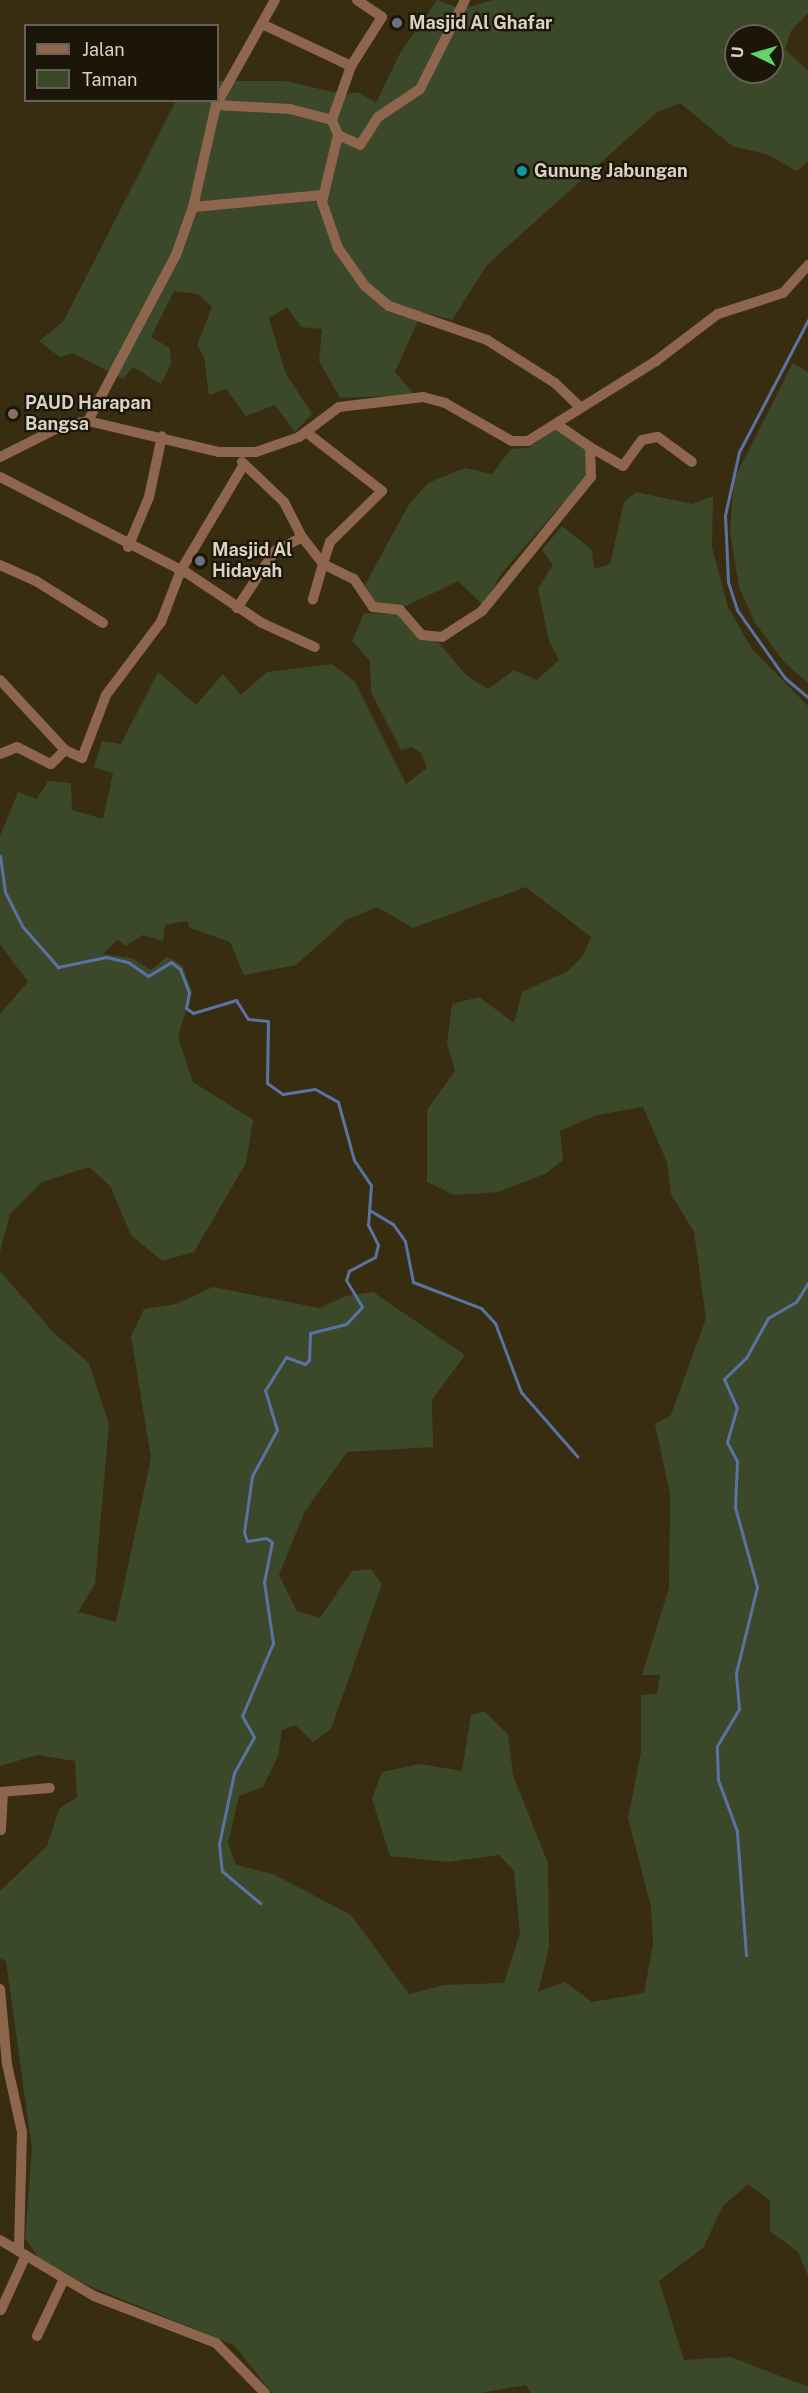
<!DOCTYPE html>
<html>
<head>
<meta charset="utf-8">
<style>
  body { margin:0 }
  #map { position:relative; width:808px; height:2393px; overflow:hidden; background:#382c11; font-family:"Public Sans",sans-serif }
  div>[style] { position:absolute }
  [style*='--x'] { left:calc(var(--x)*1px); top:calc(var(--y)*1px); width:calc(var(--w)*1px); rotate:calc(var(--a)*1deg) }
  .green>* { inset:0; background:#3b492a }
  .stream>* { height:3px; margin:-1.5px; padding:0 1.5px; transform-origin:1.5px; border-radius:1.5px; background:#5a73a3 }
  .minor>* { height:10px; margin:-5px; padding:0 5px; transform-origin:5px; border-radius:5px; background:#8e664d }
  .dots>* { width:16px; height:16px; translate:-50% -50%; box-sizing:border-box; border:3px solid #1b150a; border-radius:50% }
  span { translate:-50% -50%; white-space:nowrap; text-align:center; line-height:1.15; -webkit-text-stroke:4.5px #1b150a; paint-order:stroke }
  .poi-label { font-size:18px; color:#dad2c2; font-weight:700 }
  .left { translate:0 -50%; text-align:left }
  .legend { position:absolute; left:24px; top:24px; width:195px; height:78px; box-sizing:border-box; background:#1b150a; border:2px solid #676154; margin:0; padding:8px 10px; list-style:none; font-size:18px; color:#dad2c2 }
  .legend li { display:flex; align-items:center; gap:12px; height:30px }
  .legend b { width:30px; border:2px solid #676154 }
  .north { position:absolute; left:724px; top:24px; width:60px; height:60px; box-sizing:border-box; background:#1b150a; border:2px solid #676154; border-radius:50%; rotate:275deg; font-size:16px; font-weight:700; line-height:24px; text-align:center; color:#dad2c2 }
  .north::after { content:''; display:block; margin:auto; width:21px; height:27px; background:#62d469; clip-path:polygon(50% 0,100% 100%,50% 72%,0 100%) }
</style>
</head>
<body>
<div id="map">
  <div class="green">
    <i style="clip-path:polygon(evenodd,437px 0,461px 9px,494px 0,808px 0,808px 13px,791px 31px,785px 49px,808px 71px,808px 162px,796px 171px,769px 155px,732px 146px,680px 103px,657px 112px,487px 265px,452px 320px,422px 312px,395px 372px,415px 395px,340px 398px,319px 361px,322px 329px,301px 327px,287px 307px,269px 318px,285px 372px,312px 414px,295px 432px,275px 405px,246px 416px,226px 389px,209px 395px,204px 357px,197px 345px,212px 307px,198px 294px,174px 291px,151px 337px,170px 348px,171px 364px,161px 384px,133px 367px,123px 379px,73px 353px,60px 357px,39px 341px,63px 322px,176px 101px,218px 100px,218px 81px,286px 81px,345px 95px,358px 92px,376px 103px,399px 55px,437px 0,736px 36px,772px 36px,772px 72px,736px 72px,736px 36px)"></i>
    <i style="clip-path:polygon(793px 363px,808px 372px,808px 683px,784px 662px,755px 623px,739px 587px,730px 530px,734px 479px)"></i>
    <i style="clip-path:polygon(556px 429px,588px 451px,588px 474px,502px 573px,483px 605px,458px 581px,404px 607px,374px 605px,365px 585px,408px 506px,428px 483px,465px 468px,492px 474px,511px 449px,528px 448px)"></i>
    <i style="clip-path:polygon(636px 492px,692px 504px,713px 496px,712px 547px,728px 607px,752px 649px,808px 706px,808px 2276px,798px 2252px,770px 2231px,770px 2200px,748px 2184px,723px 2206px,703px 2248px,659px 2281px,684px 2360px,731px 2357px,808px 2387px,808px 2393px,531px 2393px,526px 2385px,480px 2393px,272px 2393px,234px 2345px,87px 2285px,38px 2257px,25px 2238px,32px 2149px,6px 1961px,0 1958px,0 1891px,47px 1846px,59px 1809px,77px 1797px,75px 1761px,37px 1755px,0 1766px,0 1271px,54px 1333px,89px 1363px,109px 1425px,95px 1584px,78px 1612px,116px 1622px,151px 1458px,131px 1336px,144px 1309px,176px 1304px,213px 1287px,319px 1308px,346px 1296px,373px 1292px,465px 1355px,432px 1400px,433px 1447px,347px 1452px,304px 1513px,279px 1575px,297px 1611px,320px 1618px,352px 1571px,371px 1569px,382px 1584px,331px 1729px,313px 1742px,295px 1725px,282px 1730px,278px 1756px,263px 1787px,239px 1796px,228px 1843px,236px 1865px,273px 1874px,351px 1915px,409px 1994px,444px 1985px,504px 1983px,520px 1933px,514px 1871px,499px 1855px,448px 1862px,390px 1856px,372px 1799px,382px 1772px,420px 1764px,462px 1771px,471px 1715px,484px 1711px,508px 1734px,513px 1775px,548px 1863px,549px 1947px,538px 1992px,565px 1982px,592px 2002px,644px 1993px,653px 1944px,651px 1907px,628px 1818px,641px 1752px,641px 1695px,657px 1694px,660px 1675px,642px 1675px,669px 1588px,670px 1494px,655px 1424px,671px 1415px,706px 1318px,694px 1232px,671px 1194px,667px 1162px,643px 1107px,597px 1115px,560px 1131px,563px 1160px,545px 1174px,498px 1192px,454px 1195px,427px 1182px,427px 1110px,455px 1071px,447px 1043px,452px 1004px,479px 997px,514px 1023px,522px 992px,568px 971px,583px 956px,591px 937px,526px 887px,413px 928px,377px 907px,346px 920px,296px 965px,244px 975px,230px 942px,190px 928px,187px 921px,165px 925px,163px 941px,143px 935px,125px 946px,118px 939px,103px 954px,132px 958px,151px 970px,167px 957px,182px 965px,192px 991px,178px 1037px,193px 1082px,253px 1120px,246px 1163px,194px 1252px,162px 1261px,131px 1235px,110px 1186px,89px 1167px,42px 1182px,10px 1214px,0 1252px,0 1014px,28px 982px,0 944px,0 836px,18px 792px,37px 799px,48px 781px,71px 783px,72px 810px,103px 819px,113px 773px,94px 767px,102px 741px,121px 744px,158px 672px,196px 705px,223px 674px,241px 695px,267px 672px,332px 664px,355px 682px,406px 784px,427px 768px,421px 753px,412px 747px,401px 750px,371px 692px,370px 661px,352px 641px,364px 613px,399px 614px,416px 636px,439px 643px,467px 676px,488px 689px,514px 670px,537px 680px,559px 660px,549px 641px,538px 588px,553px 565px,542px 550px,562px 526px,592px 550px,594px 569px,610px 564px,624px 502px)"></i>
  </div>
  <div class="stream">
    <i style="--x:808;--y:320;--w:149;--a:117.6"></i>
    <i style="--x:739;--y:452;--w:65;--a:102.5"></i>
    <i style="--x:725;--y:515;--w:67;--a:87.4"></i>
    <i style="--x:728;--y:582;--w:29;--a:72"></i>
    <i style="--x:737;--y:610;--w:83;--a:54.8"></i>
    <i style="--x:785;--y:678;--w:30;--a:40"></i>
    <i style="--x:0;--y:856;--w:36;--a:82"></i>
    <i style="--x:5;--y:892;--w:38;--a:63"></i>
    <i style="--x:22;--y:926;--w:55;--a:48.7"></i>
    <i style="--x:58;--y:967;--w:49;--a:-11.8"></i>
    <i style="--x:106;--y:957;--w:23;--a:13"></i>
    <i style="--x:128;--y:962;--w:24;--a:35"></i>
    <i style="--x:148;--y:976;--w:27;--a:-31"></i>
    <i style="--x:171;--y:962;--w:11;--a:38"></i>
    <i style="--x:180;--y:969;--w:26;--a:69"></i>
    <i style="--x:189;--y:993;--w:15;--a:101"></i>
    <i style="--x:186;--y:1008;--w:9;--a:36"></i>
    <i style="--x:193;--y:1013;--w:45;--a:-16.8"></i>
    <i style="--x:236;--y:1000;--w:22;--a:58"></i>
    <i style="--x:248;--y:1019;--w:20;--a:6"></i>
    <i style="--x:268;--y:1021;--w:62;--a:90.9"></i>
    <i style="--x:267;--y:1083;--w:19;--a:35"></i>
    <i style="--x:283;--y:1094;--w:32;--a:-9"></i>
    <i style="--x:315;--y:1089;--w:26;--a:29"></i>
    <i style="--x:338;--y:1102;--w:60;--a:74.6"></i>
    <i style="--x:354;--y:1160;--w:30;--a:56"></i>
    <i style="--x:371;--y:1185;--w:40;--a:94.3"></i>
    <i style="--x:368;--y:1225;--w:22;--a:63"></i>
    <i style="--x:378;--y:1245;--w:12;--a:104"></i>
    <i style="--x:375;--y:1257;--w:30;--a:152"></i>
    <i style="--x:349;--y:1271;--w:9;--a:108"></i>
    <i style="--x:346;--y:1280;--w:31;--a:59"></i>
    <i style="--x:362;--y:1307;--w:23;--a:133"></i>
    <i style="--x:346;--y:1324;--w:37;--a:166"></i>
    <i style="--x:310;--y:1333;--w:27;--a:92"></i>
    <i style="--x:309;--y:1360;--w:6;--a:135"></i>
    <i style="--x:305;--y:1364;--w:20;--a:-160"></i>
    <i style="--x:286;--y:1357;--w:39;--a:122"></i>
    <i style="--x:265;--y:1390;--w:42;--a:73.3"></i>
    <i style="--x:277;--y:1430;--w:52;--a:118.5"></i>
    <i style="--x:252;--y:1476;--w:57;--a:98.1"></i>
    <i style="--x:244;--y:1532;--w:9;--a:72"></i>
    <i style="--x:247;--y:1541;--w:19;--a:-9"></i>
    <i style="--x:266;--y:1538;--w:7;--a:34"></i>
    <i style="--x:272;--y:1542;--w:41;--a:101.3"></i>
    <i style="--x:264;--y:1582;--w:62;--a:81.6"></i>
    <i style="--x:273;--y:1643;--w:79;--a:113"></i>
    <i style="--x:242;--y:1716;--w:24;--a:60"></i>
    <i style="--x:254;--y:1737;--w:41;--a:119.1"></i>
    <i style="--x:234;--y:1773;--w:73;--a:101.9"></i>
    <i style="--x:219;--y:1844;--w:27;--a:84"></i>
    <i style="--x:222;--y:1871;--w:50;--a:40.1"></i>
    <i style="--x:371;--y:1211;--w:26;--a:31"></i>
    <i style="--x:393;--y:1224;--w:21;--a:55"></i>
    <i style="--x:405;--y:1241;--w:42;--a:79"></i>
    <i style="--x:413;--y:1282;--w:73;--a:20.9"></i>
    <i style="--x:481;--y:1308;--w:21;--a:47"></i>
    <i style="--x:495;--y:1323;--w:74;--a:69.4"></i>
    <i style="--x:521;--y:1392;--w:86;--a:48.8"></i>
    <i style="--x:746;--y:1955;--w:124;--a:-94.2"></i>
    <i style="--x:737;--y:1831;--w:54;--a:-110.4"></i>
    <i style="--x:718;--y:1780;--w:34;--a:-92"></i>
    <i style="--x:717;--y:1746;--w:43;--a:-59.3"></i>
    <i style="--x:739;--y:1709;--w:36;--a:-95"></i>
    <i style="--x:736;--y:1673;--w:89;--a:-76.3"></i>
    <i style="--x:757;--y:1587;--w:83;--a:-105.4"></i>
    <i style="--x:735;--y:1507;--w:46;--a:-87.5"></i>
    <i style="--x:737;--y:1461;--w:21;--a:-118"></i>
    <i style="--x:727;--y:1442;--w:35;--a:-74"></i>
    <i style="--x:737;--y:1408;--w:32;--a:-114"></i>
    <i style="--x:724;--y:1379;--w:30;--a:-44"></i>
    <i style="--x:746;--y:1358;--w:46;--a:-61.2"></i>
    <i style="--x:768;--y:1318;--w:32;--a:-30"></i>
    <i style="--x:796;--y:1302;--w:22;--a:-58"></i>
  </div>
  <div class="minor">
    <i style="--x:262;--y:24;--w:98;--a:25.3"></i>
    <i style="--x:216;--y:105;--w:74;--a:3.1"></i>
    <i style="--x:290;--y:109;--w:43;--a:14.7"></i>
    <i style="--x:332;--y:120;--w:16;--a:68"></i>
    <i style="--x:338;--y:135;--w:69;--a:103.4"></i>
    <i style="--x:322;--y:202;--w:49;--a:70.8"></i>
    <i style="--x:338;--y:248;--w:47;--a:54.6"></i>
    <i style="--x:365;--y:286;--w:31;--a:40"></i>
    <i style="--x:389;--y:306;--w:104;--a:19.1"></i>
    <i style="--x:487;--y:340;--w:80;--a:32.3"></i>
    <i style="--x:555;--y:383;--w:33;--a:44"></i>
    <i style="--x:332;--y:120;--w:57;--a:-70.6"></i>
    <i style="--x:351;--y:66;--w:58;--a:-57.7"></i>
    <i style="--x:382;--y:17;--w:30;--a:-146"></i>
    <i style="--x:338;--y:135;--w:24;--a:24"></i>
    <i style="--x:360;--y:145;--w:33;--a:-57"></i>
    <i style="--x:378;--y:117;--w:50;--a:-33.7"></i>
    <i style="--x:420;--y:89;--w:100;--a:-63.2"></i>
    <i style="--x:193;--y:207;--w:130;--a:-5.3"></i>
    <i style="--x:88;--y:421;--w:188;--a:-62.1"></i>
    <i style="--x:176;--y:255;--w:51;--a:-70.5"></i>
    <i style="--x:193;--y:207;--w:105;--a:-77.3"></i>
    <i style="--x:216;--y:105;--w:120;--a:-60.7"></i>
    <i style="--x:306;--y:432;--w:96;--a:37.8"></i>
    <i style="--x:382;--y:491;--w:73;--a:135.6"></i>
    <i style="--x:330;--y:542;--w:23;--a:108"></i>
    <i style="--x:323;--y:564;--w:34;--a:26"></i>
    <i style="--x:354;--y:579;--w:34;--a:56"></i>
    <i style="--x:373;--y:607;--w:27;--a:6"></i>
    <i style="--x:400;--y:610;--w:33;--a:49"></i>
    <i style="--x:422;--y:635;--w:20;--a:6"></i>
    <i style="--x:442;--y:637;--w:48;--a:-33"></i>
    <i style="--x:482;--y:611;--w:173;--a:-50.9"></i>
    <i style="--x:591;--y:477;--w:30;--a:-92"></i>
    <i style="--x:590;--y:447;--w:41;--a:-145.9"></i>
    <i style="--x:590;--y:447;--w:38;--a:30"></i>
    <i style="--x:623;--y:466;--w:32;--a:-54"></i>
    <i style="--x:642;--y:440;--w:16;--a:-11"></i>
    <i style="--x:658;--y:437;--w:42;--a:36.3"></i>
    <i style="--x:0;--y:457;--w:69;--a:-26.6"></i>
    <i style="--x:62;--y:426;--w:26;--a:-11"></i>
    <i style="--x:88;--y:421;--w:135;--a:13.3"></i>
    <i style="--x:219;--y:452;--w:37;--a:0"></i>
    <i style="--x:256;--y:452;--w:46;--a:-19.2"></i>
    <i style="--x:299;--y:437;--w:50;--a:-36.9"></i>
    <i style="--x:339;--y:407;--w:85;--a:-6.8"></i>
    <i style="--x:423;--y:397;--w:23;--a:15"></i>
    <i style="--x:445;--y:403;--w:77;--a:29.6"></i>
    <i style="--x:512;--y:441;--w:16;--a:0"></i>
    <i style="--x:528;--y:441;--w:151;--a:-32"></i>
    <i style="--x:656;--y:361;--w:78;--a:-37.2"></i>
    <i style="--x:718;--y:314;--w:68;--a:-17.9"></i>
    <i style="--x:783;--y:293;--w:38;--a:-48"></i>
    <i style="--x:242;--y:462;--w:58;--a:43.6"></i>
    <i style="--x:284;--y:502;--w:39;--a:63"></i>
    <i style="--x:0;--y:477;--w:210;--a:27.2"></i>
    <i style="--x:187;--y:573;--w:90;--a:33.7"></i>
    <i style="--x:262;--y:623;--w:58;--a:24.4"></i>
    <i style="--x:128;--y:547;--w:54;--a:-67.2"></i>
    <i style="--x:149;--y:497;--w:62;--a:-78"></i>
    <i style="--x:0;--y:565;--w:39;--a:24"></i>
    <i style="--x:36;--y:581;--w:79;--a:32.1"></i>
    <i style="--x:237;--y:608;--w:69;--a:-56.3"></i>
    <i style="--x:275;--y:551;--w:30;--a:-27"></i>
    <i style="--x:302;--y:537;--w:34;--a:52"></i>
    <i style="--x:323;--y:564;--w:37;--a:106"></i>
    <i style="--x:0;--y:680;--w:96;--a:47.1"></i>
    <i style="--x:65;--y:750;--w:19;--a:25"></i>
    <i style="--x:82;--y:758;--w:67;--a:-69.1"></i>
    <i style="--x:106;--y:695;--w:91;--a:-53"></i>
    <i style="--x:161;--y:622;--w:56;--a:-69"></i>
    <i style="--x:181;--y:570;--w:121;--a:-59.2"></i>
    <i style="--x:0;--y:754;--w:18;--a:-22"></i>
    <i style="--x:17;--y:747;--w:38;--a:27"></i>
    <i style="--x:51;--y:764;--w:20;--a:-45"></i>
    <i style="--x:0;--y:1792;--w:50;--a:-4.6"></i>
    <i style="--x:1;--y:1830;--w:38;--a:-87"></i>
    <i style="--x:0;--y:1989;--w:75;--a:84.7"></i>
    <i style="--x:7;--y:2064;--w:70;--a:77.6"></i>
    <i style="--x:22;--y:2132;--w:118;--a:91.5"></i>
    <i style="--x:0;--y:2240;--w:109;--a:30.8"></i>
    <i style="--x:94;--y:2296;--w:131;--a:21.1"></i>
    <i style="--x:216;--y:2343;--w:70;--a:45.6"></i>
    <i style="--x:1;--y:2310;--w:60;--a:-65.6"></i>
    <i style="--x:37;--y:2336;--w:63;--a:-64.7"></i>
  </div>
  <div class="dots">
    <i style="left:397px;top:23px;background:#6b7280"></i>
    <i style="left:522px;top:171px;background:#0f9aa8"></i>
    <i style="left:13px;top:414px;background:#8d6e63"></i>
    <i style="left:200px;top:561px;background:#6b7280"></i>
  </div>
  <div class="poi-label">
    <span class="left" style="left:409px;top:23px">Masjid Al Ghafar</span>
    <span class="left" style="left:534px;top:171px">Gunung Jabungan</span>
    <span class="left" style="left:25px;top:414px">PAUD Harapan<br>Bangsa</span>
    <span class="left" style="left:212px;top:561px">Masjid Al<br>Hidayah</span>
  </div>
  <ul class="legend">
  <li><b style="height:8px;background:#8e664d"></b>Jalan</li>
  <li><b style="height:16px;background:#3b492a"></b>Taman</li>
  </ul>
  <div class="north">U</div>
</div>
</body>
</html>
